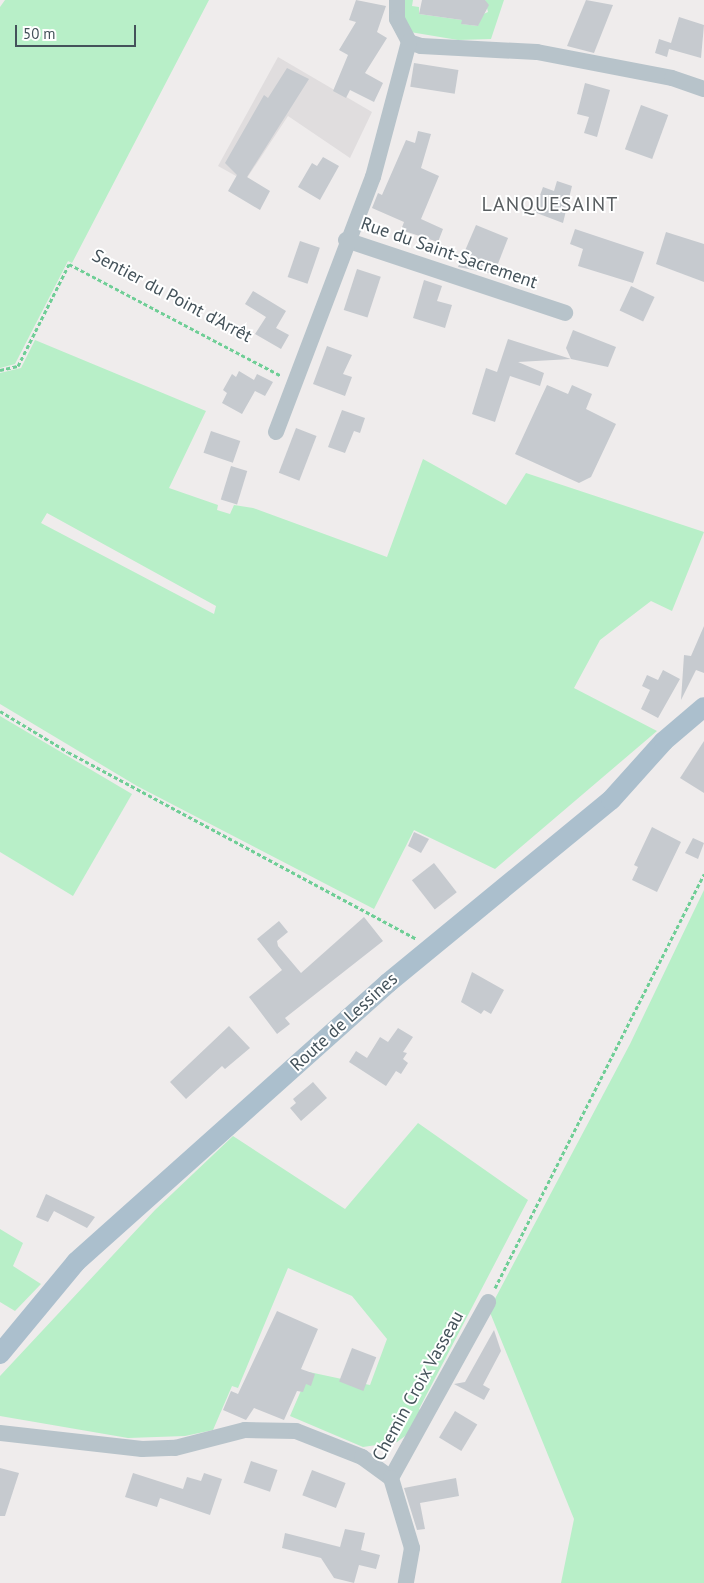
<!DOCTYPE html>
<html>
<head>
<meta charset="utf-8">
<style>
  body { margin:0 }
  #map { position:relative; width:704px; height:1583px; overflow:hidden; background:#efecec; font-family:"PT Sans",sans-serif }
  div>[style] { position:absolute }
  [style*='--x'] { left:calc(var(--x)*1px); top:calc(var(--y)*1px); width:calc(var(--w)*1px); rotate:calc(var(--a)*1deg) }
  .education>* { inset:0; background:#e0ddde }
  .green>* { inset:0; background:#b8efc8 }
  .building>* { inset:0; background:#c6cacf; transform-origin:0 0 }
  .path>* { height:3px; margin-top:-1.5px; transform-origin:0; background:repeating-linear-gradient(90deg,#6fce96 0 4px,transparent 0 6.5px) }
  .minor>* { height:16px; margin:-8px; padding:0 8px; transform-origin:8px; border-radius:8px; background:#b7c3ca }
  .major>* { height:20px; margin:-10px; padding:0 10px; transform-origin:10px; border-radius:10px; background:#abbfcd }
  span { translate:-50% -50%; white-space:nowrap; text-align:center; line-height:1.15; -webkit-text-stroke:4px #fff; paint-order:stroke }
  .street-label { font-size:18px; color:#44525a }
  .quarter-label { font-size:20px; color:#595e61; letter-spacing:1px }
  .scale { position:absolute; left:15px; top:25px; width:121px; height:22px; box-sizing:border-box; border:2px solid #44525a; border-top:0; padding-left:6px; font-size:15px; line-height:18px; white-space:nowrap; color:#44525a; -webkit-text-stroke:4px #fff; paint-order:stroke }
</style>
</head>
<body>
<div id="map">
  <div class="education">
    <i style="clip-path:polygon(278px 57px,372px 112px,350px 158px,288px 116px,245px 181px,218px 166px)"></i>
  </div>
  <div class="green">
    <i style="clip-path:polygon(5px 0,209px 0,72px 263px,68px 261px,15px 364px,0 368px,0 7px)"></i>
    <i style="clip-path:polygon(404px 0,413px 0,412px 6px,419px 7px,419px 14px,462px 20px,462px 24px,478px 26px,479px 16px,488px 12px,485px 0,504px 0,491px 39px,458px 40px,410px 32px,404px 20px)"></i>
    <i style="clip-path:polygon(evenodd,35px 340px,206px 411px,169px 488px,218px 505px,217px 510px,230px 514px,234px 505px,253px 508px,387px 557px,423px 459px,506px 505px,526px 473px,704px 532px,672px 611px,651px 601px,600px 640px,574px 688px,657px 731px,495px 869px,414px 830px,374px 909px,137px 786px,0 704px,0 373px,21px 368px,35px 340px,47px 513px,216px 606px,214px 614px,41px 523px,47px 513px)"></i>
    <i style="clip-path:polygon(0 716px,132px 794px,73px 896px,0 852px)"></i>
    <i style="clip-path:polygon(704px 890px,704px 1583px,561px 1583px,574px 1519px,489px 1310px,630px 1044px)"></i>
    <i style="clip-path:polygon(418px 1123px,528px 1200px,419px 1409px,423px 1412px,412px 1431px,397px 1442px,363px 1447px,290px 1416px,309px 1372px,370px 1385px,387px 1339px,352px 1296px,288px 1268px,238px 1388px,232px 1386px,213px 1430px,185px 1436px,128px 1438px,0 1416px,0 1376px,155px 1210px,233px 1136px,345px 1209px)"></i>
    <i style="clip-path:polygon(0 1229px,23px 1243px,13px 1266px,41px 1284px,15px 1311px,0 1302px)"></i>
  </div>
  <div class="building">
    <i style="clip-path:polygon(356px 0,386px 6px,377px 32px,387px 38px,365px 73px,383px 83px,374px 102px,350px 90px,346px 98px,333px 91px,348px 55px,339px 50px,356px 22px,349px 20px)"></i>
    <i style="clip-path:polygon(422px 0,485px 0,489px 5px,478px 26px,461px 24px,462px 20px,419px 14px)"></i>
    <i style="clip-path:polygon(586px 0,613px 5px,594px 53px,567px 46px)"></i>
    <i style="clip-path:polygon(679px 17px,704px 25px,701px 58px,669px 49px,667px 57px,655px 53px,659px 39px,671px 43px)"></i>
    <i style="left:414px;top:63px;width:45px;height:24px;rotate:9deg"></i>
    <i style="clip-path:polygon(287px 68px,309px 79px,247px 177px,270px 191px,260px 210px,228px 191px,237px 175px,225px 163px,264px 95px,268px 98px)"></i>
    <i style="clip-path:polygon(585px 83px,610px 90px,597px 137px,584px 133px,589px 117px,577px 114px)"></i>
    <i style="left:641px;top:105px;width:29px;height:47px;rotate:20deg"></i>
    <i style="clip-path:polygon(418px 131px,431px 134px,421px 168px,439px 176px,421px 219px,443px 229px,438px 242px,401px 230px,404px 222px,372px 208px,378px 193px,382px 195px,406px 140px,415px 143px)"></i>
    <i style="clip-path:polygon(323px 157px,339px 166px,320px 200px,298px 187px,312px 163px,317px 166px)"></i>
    <i style="clip-path:polygon(557px 181px,572px 186px,563px 223px,534px 212px,543px 187px,554px 191px)"></i>
    <i style="clip-path:polygon(476px 225px,508px 238px,494px 274px,458px 267px)"></i>
    <i style="clip-path:polygon(575px 229px,644px 252px,633px 283px,578px 266px,583px 249px,570px 244px)"></i>
    <i style="clip-path:polygon(666px 232px,704px 244px,704px 282px,656px 264px)"></i>
    <i style="left:300px;top:241px;width:21px;height:38px;rotate:19deg"></i>
    <i style="left:357px;top:269px;width:25px;height:43px;rotate:18deg"></i>
    <i style="clip-path:polygon(424px 280px,442px 286px,437px 301px,452px 305px,445px 328px,413px 318px)"></i>
    <i style="left:631px;top:286px;width:26px;height:27px;rotate:25deg"></i>
    <i style="clip-path:polygon(253px 291px,286px 311px,276px 328px,289px 335px,281px 349px,255px 334px,266px 317px,245px 304px)"></i>
    <i style="clip-path:polygon(573px 330px,616px 347px,608px 367px,571px 359px,566px 348px)"></i>
    <i style="clip-path:polygon(508px 339px,571px 359px,518px 362px,544px 373px,540px 386px,510px 376px,495px 422px,472px 414px,486px 368px,497px 372px)"></i>
    <i style="clip-path:polygon(327px 346px,352px 355px,343px 374px,352px 377px,345px 396px,313px 384px)"></i>
    <i style="clip-path:polygon(239px 371px,254px 380px,257px 374px,273px 382px,265px 396px,255px 391px,242px 414px,222px 403px,227px 393px,223px 390px,232px 374px,236px 377px)"></i>
    <i style="clip-path:polygon(547px 385px,568px 394px,572px 385px,592px 394px,586px 409px,616px 424px,591px 477px,579px 483px,515px 454px)"></i>
    <i style="clip-path:polygon(342px 410px,365px 418px,360px 433px,354px 431px,345px 453px,328px 447px)"></i>
    <i style="left:296px;top:428px;width:22px;height:48px;rotate:21deg"></i>
    <i style="left:211px;top:431px;width:31px;height:23px;rotate:19deg"></i>
    <i style="left:231px;top:466px;width:17px;height:35px;rotate:17deg"></i>
    <i style="clip-path:polygon(704px 626px,704px 673px,696px 670px,681px 700px,684px 655px,691px 656px)"></i>
    <i style="clip-path:polygon(663px 670px,680px 679px,658px 718px,641px 709px,650px 690px,642px 686px,647px 675px,658px 680px)"></i>
    <i style="clip-path:polygon(704px 741px,704px 793px,680px 778px)"></i>
    <i style="clip-path:polygon(652px 827px,681px 842px,657px 892px,632px 880px,638px 867px,634px 865px)"></i>
    <i style="clip-path:polygon(414px 832px,429px 839px,421px 853px,408px 846px)"></i>
    <i style="clip-path:polygon(693px 838px,704px 843px,698px 859px,685px 853px)"></i>
    <i style="left:434px;top:863px;width:37px;height:28px;rotate:52deg"></i>
    <i style="clip-path:polygon(364px 917px,383px 941px,285px 1018px,290px 1024px,277px 1034px,249px 997px,282px 970px,257px 939px,279px 921px,288px 932px,277px 941px,278px 946px,301px 973px)"></i>
    <i style="clip-path:polygon(472px 972px,504px 990px,491px 1014px,484px 1010px,481px 1014px,461px 1002px)"></i>
    <i style="clip-path:polygon(229px 1026px,250px 1048px,225px 1069px,222px 1066px,186px 1099px,170px 1082px)"></i>
    <i style="clip-path:polygon(398px 1028px,413px 1037px,403px 1052px,407px 1053px,403px 1059px,408px 1063px,401px 1074px,396px 1071px,386px 1086px,349px 1062px,356px 1051px,367px 1058px,380px 1037px,388px 1042px)"></i>
    <i style="clip-path:polygon(313px 1082px,327px 1098px,301px 1121px,290px 1108px,296px 1103px,293px 1099px)"></i>
    <i style="clip-path:polygon(46px 1194px,65px 1203px,95px 1217px,87px 1228px,54px 1211px,48px 1222px,36px 1217px)"></i>
    <i style="clip-path:polygon(277px 1311px,318px 1329px,301px 1369px,315px 1374px,311px 1386px,306px 1384px,303px 1392px,297px 1391px,284px 1420px,254px 1408px,246px 1420px,223px 1410px,231px 1391px,238px 1394px)"></i>
    <i style="clip-path:polygon(494px 1330px,501px 1351px,483px 1385px,490px 1389px,484px 1400px,454px 1384px,465px 1382px)"></i>
    <i style="left:352px;top:1348px;width:26px;height:36px;rotate:21deg"></i>
    <i style="left:455px;top:1411px;width:26px;height:31px;rotate:31deg"></i>
    <i style="left:251px;top:1461px;width:28px;height:23px;rotate:19deg"></i>
    <i style="clip-path:polygon(0 1468px,19px 1473px,5px 1516px,0 1516px)"></i>
    <i style="left:312px;top:1470px;width:36px;height:27px;rotate:21deg"></i>
    <i style="clip-path:polygon(133px 1473px,183px 1489px,187px 1477px,201px 1481px,204px 1473px,222px 1479px,210px 1515px,160px 1498px,157px 1507px,125px 1497px)"></i>
    <i style="clip-path:polygon(456px 1478px,459px 1496px,420px 1503px,425px 1529px,417px 1530px,404px 1488px)"></i>
    <i style="clip-path:polygon(345px 1529px,365px 1533px,361px 1550px,380px 1555px,376px 1569px,359px 1565px,354px 1583px,334px 1578px,321px 1558px,282px 1548px,285px 1533px,340px 1547px)"></i>
  </div>
  <div class="path">
    <i style="--x:0;--y:370;--w:18;--a:-13"></i>
    <i style="--x:18;--y:366;--w:114;--a:-63.4"></i>
    <i style="--x:69;--y:264;--w:240;--a:27.8"></i>
    <i style="--x:0;--y:711;--w:79;--a:31.1"></i>
    <i style="--x:68;--y:752;--w:396;--a:28.2"></i>
    <i style="--x:495;--y:1288;--w:464;--a:-63.2"></i>
  </div>
  <div class="minor">
    <i style="--x:397;--y:0;--w:19;--a:90"></i>
    <i style="--x:397;--y:19;--w:26;--a:62"></i>
    <i style="--x:409;--y:42;--w:13;--a:18"></i>
    <i style="--x:421;--y:46;--w:116;--a:3"></i>
    <i style="--x:537;--y:52;--w:137;--a:10.9"></i>
    <i style="--x:672;--y:78;--w:34;--a:19"></i>
    <i style="--x:346;--y:240;--w:231;--a:18.4"></i>
    <i style="--x:276;--y:432;--w:273;--a:-69.2"></i>
    <i style="--x:373;--y:177;--w:140;--a:-75.1"></i>
    <i style="--x:0;--y:1433;--w:143;--a:6.4"></i>
    <i style="--x:142;--y:1449;--w:33;--a:-2"></i>
    <i style="--x:175;--y:1448;--w:72;--a:-14.4"></i>
    <i style="--x:245;--y:1430;--w:51;--a:1.1"></i>
    <i style="--x:296;--y:1431;--w:71;--a:21.5"></i>
    <i style="--x:362;--y:1457;--w:36;--a:36"></i>
    <i style="--x:391;--y:1478;--w:201;--a:-61.1"></i>
    <i style="--x:391;--y:1478;--w:73;--a:73.3"></i>
    <i style="--x:412;--y:1548;--w:36;--a:100"></i>
  </div>
  <div class="major">
    <i style="--x:0;--y:1354;--w:119;--a:-50.4"></i>
    <i style="--x:76;--y:1262;--w:419;--a:-41.8"></i>
    <i style="--x:388;--y:983;--w:288;--a:-39.4"></i>
    <i style="--x:611;--y:800;--w:79;--a:-48.1"></i>
    <i style="--x:664;--y:741;--w:52;--a:-40.4"></i>
  </div>
  <div class="street-label">
    <span style="left:449px;top:253px;rotate:19deg">Rue du Saint-Sacrement</span>
    <span style="left:172px;top:296px;rotate:28deg">Sentier du Point d'Arrêt</span>
    <span style="left:344px;top:1022px;rotate:-42deg">Route de Lessines</span>
    <span style="left:418px;top:1386px;rotate:-61deg">Chemin Croix Vasseau</span>
  </div>
  <div class="quarter-label">
    <span style="left:550px;top:204px">LANQUESAINT</span>
  </div>
  <div class="scale">50 m</div>
</div>
</body>
</html>
